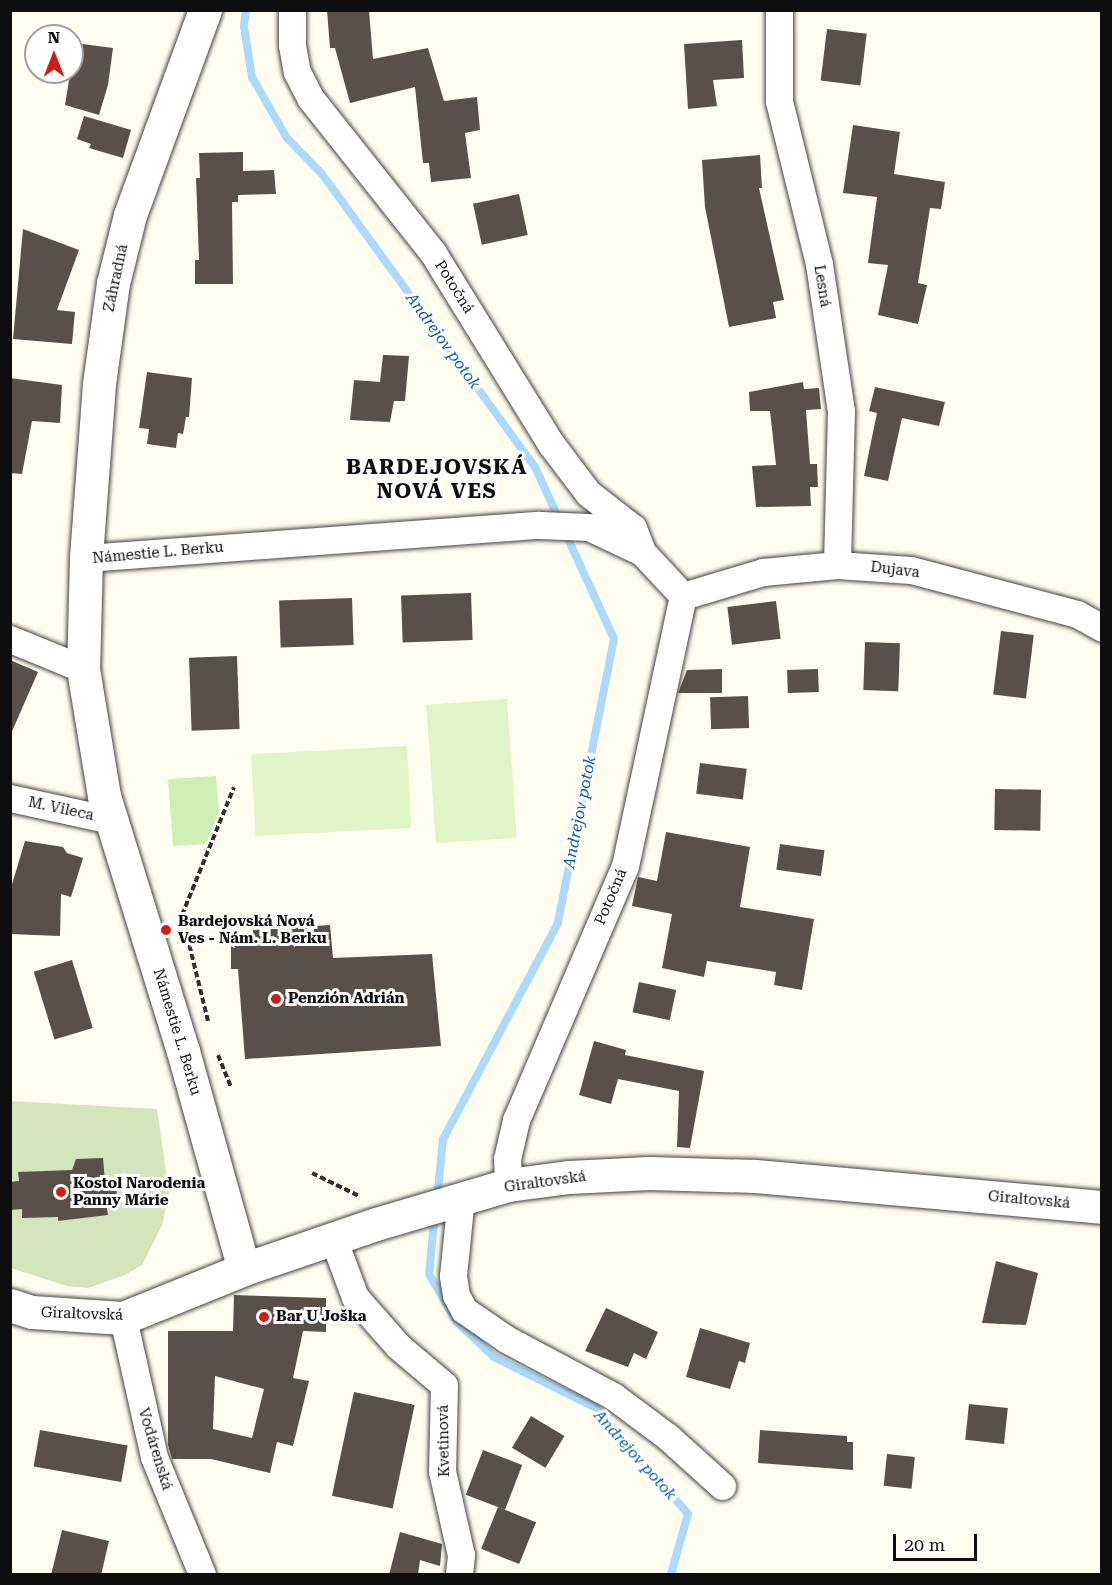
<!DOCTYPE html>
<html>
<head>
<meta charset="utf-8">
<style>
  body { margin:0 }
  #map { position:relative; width:1112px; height:1585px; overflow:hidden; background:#fffdef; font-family:"Roboto Serif",serif }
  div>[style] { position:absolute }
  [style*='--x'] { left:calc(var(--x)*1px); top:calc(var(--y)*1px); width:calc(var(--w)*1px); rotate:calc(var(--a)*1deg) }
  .green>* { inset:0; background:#ceeeb4 }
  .cemetery>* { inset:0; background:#d4e4bd }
  .pitch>* { inset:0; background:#e1f4c7; transform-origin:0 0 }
  .stream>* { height:8px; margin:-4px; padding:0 4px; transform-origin:4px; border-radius:4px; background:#add9fd }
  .building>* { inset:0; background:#585049; transform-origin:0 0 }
  .path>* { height:4px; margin-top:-2px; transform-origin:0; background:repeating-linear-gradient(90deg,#303030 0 6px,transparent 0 9px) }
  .roads { filter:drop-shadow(0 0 2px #414141) drop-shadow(0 0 2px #414141) }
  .minor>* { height:27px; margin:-13.5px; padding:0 13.5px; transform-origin:13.5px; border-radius:13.5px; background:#fff }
  .tertiary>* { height:33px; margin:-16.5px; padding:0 16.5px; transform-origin:16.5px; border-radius:16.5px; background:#fff }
  .dots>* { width:16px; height:16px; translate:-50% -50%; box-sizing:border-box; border:3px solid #fff; border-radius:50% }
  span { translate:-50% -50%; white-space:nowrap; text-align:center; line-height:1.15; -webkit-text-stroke:6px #fff; paint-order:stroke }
  .street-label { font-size:15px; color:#0e0e0e }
  .poi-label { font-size:15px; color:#0e0e0e; font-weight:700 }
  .left { translate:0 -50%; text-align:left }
  .water-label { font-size:16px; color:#0959ae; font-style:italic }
  .district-label { font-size:21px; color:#0e0e0e; font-weight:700; letter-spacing:1.5px }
  .frame { position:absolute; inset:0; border:12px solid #0e0e0e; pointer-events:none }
  .north { position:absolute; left:24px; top:24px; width:60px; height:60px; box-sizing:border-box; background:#fff; border:2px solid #9f9f9f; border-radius:50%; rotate:0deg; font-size:16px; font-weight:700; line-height:24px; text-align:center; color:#0e0e0e }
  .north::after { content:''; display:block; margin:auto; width:21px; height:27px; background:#ce1c16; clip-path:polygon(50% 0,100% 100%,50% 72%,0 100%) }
  .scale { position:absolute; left:893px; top:1534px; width:84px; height:27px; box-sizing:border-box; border:3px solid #0e0e0e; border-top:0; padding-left:8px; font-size:18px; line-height:21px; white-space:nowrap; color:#0e0e0e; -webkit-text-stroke:4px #fff; paint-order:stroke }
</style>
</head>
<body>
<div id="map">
  <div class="green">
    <i style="clip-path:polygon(216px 776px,219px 812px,206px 844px,173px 846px,168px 779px)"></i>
  </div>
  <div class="cemetery">
    <i style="clip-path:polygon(10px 1101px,157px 1109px,169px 1192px,163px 1223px,142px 1265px,125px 1275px,88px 1288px,67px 1286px,11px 1268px)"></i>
  </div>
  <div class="pitch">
    <i style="left:507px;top:699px;width:139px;height:81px;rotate:86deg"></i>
    <i style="left:407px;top:746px;width:82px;height:156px;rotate:87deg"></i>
  </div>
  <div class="stream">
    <i style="--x:246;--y:10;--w:17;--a:97"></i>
    <i style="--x:244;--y:27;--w:51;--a:80.9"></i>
    <i style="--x:252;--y:77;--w:70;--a:60.2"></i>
    <i style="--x:287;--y:138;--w:50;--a:45.8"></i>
    <i style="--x:322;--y:174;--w:362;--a:54"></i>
    <i style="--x:535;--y:467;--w:189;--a:65.3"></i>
    <i style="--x:614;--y:639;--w:289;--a:101.2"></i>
    <i style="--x:558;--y:923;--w:245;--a:118"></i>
    <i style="--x:443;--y:1139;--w:61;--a:95.6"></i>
    <i style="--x:435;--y:1213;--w:61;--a:95.6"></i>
    <i style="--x:429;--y:1274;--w:56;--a:59.7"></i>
    <i style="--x:457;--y:1322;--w:51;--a:43.4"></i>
    <i style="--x:494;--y:1357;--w:114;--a:26.6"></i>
    <i style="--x:596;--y:1408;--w:140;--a:49"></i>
    <i style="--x:688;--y:1514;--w:62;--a:105.8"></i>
  </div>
  <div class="building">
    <i style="clip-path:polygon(327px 10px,369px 10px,373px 59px,428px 48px,444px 101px,477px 97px,480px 130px,465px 133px,471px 178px,431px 182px,429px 163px,423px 163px,415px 87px,350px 103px,335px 48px,330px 48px)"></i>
    <i style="left:827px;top:29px;width:40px;height:52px;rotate:7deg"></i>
    <i style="clip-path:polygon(742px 40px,744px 78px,713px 80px,717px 106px,688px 109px,684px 44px)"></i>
    <i style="clip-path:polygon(75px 43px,113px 48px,108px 85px,99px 115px,65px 105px)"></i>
    <i style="clip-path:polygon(84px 116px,131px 130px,123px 158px,89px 148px,91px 144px,77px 139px)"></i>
    <i style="clip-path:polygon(853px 125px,900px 132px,894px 174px,945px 182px,941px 209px,930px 208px,918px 283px,927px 285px,918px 324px,878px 315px,888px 265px,868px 263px,877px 197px,843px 193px)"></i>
    <i style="clip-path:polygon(243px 152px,243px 171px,274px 170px,276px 194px,238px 195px,238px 202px,232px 202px,233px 284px,195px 284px,195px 260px,199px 260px,196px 178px,200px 178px,199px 153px)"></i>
    <i style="clip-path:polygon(760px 155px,762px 188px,759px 188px,784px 300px,773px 302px,776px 318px,729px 327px,705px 207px,702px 160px)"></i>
    <i style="left:519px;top:194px;width:42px;height:47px;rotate:78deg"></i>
    <i style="clip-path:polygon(23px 229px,79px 250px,57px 310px,75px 312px,72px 344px,13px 339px)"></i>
    <i style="clip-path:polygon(383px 355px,409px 356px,405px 401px,394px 401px,390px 422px,350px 420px,354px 380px,380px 382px)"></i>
    <i style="clip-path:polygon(147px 372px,192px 378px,189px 417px,186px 417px,183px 434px,178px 433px,176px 448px,147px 444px,149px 429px,139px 428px)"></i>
    <i style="clip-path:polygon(10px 378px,62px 385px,60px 423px,32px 421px,22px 474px,10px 473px)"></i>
    <i style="clip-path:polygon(803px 382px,804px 389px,819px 388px,821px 409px,806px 410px,810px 464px,817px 464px,818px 487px,810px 487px,811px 506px,756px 507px,752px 466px,776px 465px,770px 411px,750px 411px,749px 392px)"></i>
    <i style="clip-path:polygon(875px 387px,945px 402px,939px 426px,902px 418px,888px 481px,864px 476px,877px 413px,869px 411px)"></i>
    <i style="left:471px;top:593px;width:47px;height:70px;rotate:88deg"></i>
    <i style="left:352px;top:598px;width:47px;height:73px;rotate:88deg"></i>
    <i style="left:776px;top:601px;width:38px;height:49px;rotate:83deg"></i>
    <i style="left:1001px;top:631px;width:33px;height:64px;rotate:7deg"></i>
    <i style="left:865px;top:642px;width:35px;height:48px;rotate:2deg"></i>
    <i style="left:237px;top:656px;width:73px;height:48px;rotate:88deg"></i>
    <i style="clip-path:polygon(10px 660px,38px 672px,10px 736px)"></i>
    <i style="clip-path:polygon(722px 669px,722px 693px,678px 693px,687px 670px)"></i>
    <i style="left:818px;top:669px;width:23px;height:31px;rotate:88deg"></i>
    <i style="left:748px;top:696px;width:32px;height:38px;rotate:88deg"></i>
    <i style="left:700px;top:763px;width:47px;height:31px;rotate:7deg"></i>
    <i style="left:995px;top:789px;width:46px;height:41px;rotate:1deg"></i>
    <i style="clip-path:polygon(666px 832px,750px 847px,740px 907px,814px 919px,802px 990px,774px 985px,776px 972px,707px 961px,704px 977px,662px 968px,672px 914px,632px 906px,638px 877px,657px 881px)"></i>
    <i style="clip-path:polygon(25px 841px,63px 847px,67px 853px,83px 858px,71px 897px,61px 894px,60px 936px,10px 934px,10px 891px)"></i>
    <i style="left:780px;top:844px;width:45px;height:26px;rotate:8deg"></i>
    <i style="clip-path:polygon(330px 925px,333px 958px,432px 954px,441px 1046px,245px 1059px,238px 969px,231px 969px,231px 946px,254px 944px,253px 930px)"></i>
    <i style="left:72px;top:960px;width:71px;height:40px;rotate:73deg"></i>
    <i style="left:639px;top:982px;width:38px;height:31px;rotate:12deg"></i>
    <i style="clip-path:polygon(594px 1041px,626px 1050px,625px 1055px,704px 1071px,690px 1148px,677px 1147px,679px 1091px,618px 1079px,611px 1104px,579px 1095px)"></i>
    <i style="clip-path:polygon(103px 1158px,105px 1182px,116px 1181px,117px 1202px,106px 1203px,108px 1215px,58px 1221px,58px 1217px,22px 1218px,22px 1209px,10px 1210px,10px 1182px,19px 1181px,18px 1172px,72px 1170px,76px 1159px)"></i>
    <i style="clip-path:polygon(996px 1261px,1038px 1273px,1026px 1325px,982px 1323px)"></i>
    <i style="clip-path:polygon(evenodd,234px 1295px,326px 1298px,326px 1332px,303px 1331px,293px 1378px,309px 1381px,293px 1446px,277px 1442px,270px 1473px,211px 1459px,172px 1459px,168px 1445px,168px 1331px,233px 1331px,234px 1295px,215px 1376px,264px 1389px,252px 1438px,213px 1429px,215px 1376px)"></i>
    <i style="clip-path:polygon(606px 1308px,658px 1332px,646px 1359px,634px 1353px,628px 1367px,585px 1351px)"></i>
    <i style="clip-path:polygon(700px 1328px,750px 1343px,745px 1363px,739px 1361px,730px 1389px,686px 1377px)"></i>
    <i style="left:354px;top:1392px;width:62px;height:106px;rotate:12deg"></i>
    <i style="left:969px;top:1404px;width:39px;height:36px;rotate:6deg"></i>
    <i style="left:531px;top:1416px;width:39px;height:37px;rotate:31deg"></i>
    <i style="left:40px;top:1430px;width:89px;height:37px;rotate:10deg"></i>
    <i style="clip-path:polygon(760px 1430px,847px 1436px,847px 1442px,853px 1442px,853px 1470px,758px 1463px)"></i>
    <i style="left:483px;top:1450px;width:42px;height:48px;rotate:21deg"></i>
    <i style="left:887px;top:1454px;width:28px;height:32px;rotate:6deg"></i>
    <i style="left:498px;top:1507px;width:41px;height:45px;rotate:22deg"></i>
    <i style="clip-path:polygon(62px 1530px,109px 1541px,101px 1575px,51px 1575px)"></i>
    <i style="clip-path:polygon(400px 1532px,442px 1544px,440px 1566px,420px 1560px,418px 1575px,389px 1575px)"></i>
  </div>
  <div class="path">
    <i style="--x:208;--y:1021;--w:109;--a:-103.8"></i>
    <i style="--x:182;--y:915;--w:138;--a:-67.9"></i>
    <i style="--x:218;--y:1055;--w:35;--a:68"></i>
    <i style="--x:312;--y:1173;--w:52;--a:26.1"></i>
  </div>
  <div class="roads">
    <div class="minor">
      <i style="--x:292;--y:10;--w:35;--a:90"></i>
      <i style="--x:292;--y:45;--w:27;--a:80"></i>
      <i style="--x:297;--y:72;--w:30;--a:63"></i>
      <i style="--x:311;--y:99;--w:196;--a:51.6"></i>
      <i style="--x:433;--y:253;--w:225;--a:58.3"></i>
      <i style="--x:551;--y:444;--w:61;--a:52.9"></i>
      <i style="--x:588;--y:493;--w:57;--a:37.9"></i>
      <i style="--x:633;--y:528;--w:26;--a:69"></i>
      <i style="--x:779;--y:10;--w:91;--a:90"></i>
      <i style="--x:779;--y:101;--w:168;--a:76.2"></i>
      <i style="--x:819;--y:264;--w:149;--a:81.5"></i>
      <i style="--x:841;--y:411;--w:154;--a:91.5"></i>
      <i style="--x:86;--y:558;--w:454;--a:-4.2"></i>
      <i style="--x:539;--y:525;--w:50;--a:2.3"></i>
      <i style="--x:589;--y:527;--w:59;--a:25.3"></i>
      <i style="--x:642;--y:552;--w:60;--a:47"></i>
      <i style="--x:683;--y:596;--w:84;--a:-16.7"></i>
      <i style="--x:763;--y:572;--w:74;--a:-5.4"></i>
      <i style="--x:837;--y:565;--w:74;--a:3.9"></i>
      <i style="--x:911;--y:570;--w:172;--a:14.8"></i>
      <i style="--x:1077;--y:614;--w:29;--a:29"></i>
      <i style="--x:10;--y:639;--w:79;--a:22.3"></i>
      <i style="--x:10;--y:798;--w:103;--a:12.3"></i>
      <i style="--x:508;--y:1185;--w:26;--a:-92"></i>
      <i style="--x:507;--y:1159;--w:40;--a:-77"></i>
      <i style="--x:516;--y:1120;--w:276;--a:-66.8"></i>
      <i style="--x:625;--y:866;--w:276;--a:-77.9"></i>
      <i style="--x:461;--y:1197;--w:79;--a:95.8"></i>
      <i style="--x:453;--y:1276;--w:19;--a:81"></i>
      <i style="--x:456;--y:1295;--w:17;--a:62"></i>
      <i style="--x:464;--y:1310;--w:51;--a:34.6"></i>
      <i style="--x:506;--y:1339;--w:121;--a:28"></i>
      <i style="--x:613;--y:1396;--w:69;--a:36.7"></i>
      <i style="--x:668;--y:1437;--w:73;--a:42.2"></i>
      <i style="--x:333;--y:1238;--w:63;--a:69.6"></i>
      <i style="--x:355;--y:1297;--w:65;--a:48.7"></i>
      <i style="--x:398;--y:1346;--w:60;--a:40.3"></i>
      <i style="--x:444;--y:1385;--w:86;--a:91.3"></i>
      <i style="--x:442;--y:1471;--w:86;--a:77.3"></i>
      <i style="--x:461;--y:1555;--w:19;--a:96"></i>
      <i style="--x:123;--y:1318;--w:142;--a:77.4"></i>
      <i style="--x:154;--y:1457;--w:126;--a:67.7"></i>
    </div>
    <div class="tertiary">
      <i style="--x:205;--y:10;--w:218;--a:110.1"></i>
      <i style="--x:130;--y:215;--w:70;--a:104"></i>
      <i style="--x:113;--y:283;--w:102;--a:97.9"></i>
      <i style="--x:99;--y:384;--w:174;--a:94.3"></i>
      <i style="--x:86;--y:558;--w:111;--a:91.5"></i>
      <i style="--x:83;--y:669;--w:129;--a:80.6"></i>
      <i style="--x:104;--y:796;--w:267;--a:72.8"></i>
      <i style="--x:183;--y:1051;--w:226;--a:74.4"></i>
      <i style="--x:10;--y:1305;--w:23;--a:18"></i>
      <i style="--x:32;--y:1312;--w:91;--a:3.8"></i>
      <i style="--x:123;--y:1318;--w:131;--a:-22"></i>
      <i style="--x:244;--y:1269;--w:139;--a:-18.8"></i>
      <i style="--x:376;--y:1224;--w:138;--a:-16.5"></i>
      <i style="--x:508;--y:1185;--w:62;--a:-7.5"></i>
      <i style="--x:569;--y:1177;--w:80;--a:-2.9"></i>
      <i style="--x:649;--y:1173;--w:106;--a:1.6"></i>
      <i style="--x:755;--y:1176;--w:348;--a:5.1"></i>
    </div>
  </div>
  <div class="dots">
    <i style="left:166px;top:930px;background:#ce1c16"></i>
    <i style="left:276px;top:999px;background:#ce1c16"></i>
    <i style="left:61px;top:1192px;background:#ce1c16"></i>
    <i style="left:264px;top:1317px;background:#ce1c16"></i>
  </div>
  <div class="street-label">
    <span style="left:116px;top:278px;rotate:-78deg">Záhradná</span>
    <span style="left:822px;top:286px;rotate:81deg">Lesná</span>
    <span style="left:454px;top:287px;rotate:58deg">Potočná</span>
    <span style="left:158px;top:553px;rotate:-5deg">Námestie L. Berku</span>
    <span style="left:895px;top:570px;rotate:7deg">Dujava</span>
    <span style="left:61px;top:809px;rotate:12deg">M. Vileca</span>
    <span style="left:611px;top:897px;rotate:-67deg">Potočná</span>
    <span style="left:177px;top:1032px;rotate:73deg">Námestie L. Berku</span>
    <span style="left:545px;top:1182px;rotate:-8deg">Giraltovská</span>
    <span style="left:1029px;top:1200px;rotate:5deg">Giraltovská</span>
    <span style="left:82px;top:1314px;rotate:2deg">Giraltovská</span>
    <span style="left:444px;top:1441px;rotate:-91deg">Kvetinová</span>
    <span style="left:155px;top:1449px;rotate:73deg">Vodárenská</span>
  </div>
  <div class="poi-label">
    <span class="left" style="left:178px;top:930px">Bardejovská Nová<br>Ves - Nám. L. Berku</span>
    <span class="left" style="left:288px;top:999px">Penzión Adrián</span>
    <span class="left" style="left:73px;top:1192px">Kostol Narodenia<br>Panny Márie</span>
    <span class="left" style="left:276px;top:1317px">Bar U Joška</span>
  </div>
  <div class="water-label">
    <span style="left:443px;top:341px;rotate:54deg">Andrejov potok</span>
    <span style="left:580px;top:812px;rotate:-79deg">Andrejov potok</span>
    <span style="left:635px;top:1455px;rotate:48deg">Andrejov potok</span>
  </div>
  <div class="district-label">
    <span style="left:437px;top:479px">BARDEJOVSKÁ<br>NOVÁ VES</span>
  </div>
  <div class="frame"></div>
  <div class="north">N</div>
  <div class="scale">20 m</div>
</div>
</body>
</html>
